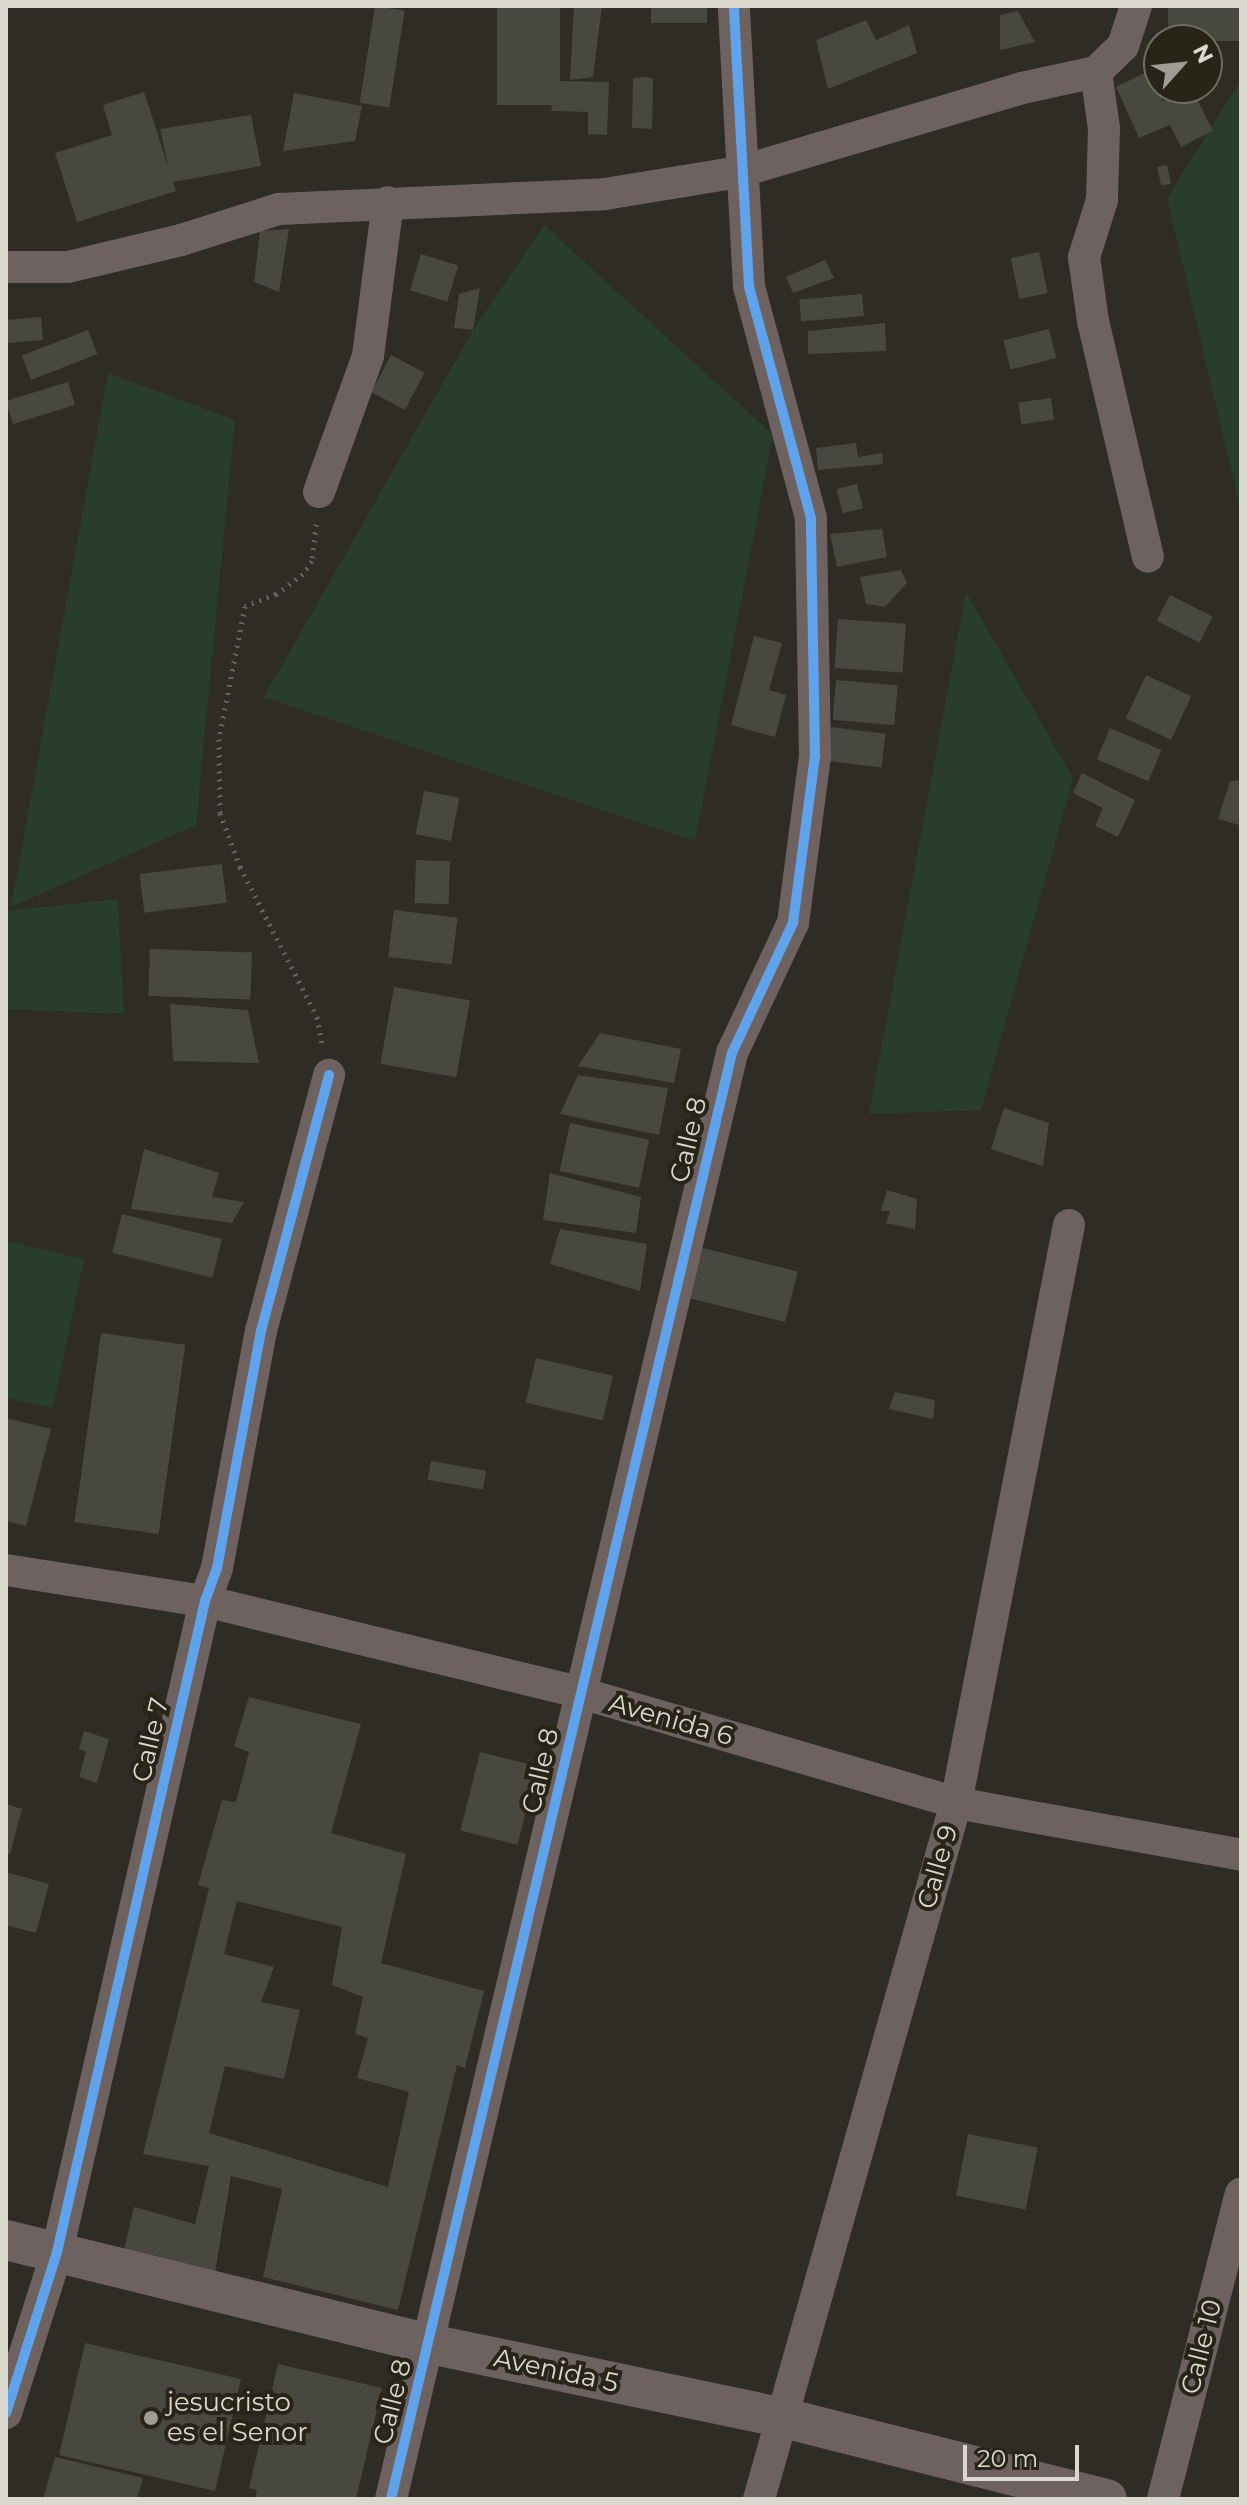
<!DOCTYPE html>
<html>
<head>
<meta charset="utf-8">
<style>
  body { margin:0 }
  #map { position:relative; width:1247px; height:2505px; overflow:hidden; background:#2e2c25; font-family:Montserrat,sans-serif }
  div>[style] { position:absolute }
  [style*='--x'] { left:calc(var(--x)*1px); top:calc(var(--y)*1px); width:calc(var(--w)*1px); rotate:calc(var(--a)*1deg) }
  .green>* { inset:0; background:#283d2d }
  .building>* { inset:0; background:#484740; transform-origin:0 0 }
  .path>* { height:5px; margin-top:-2.5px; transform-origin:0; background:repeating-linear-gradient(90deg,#68615d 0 2px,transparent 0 8px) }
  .minor>* { height:32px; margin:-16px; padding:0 16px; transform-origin:16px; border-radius:16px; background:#6e6260 }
  .tertiary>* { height:40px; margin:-20px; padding:0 20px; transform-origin:20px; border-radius:20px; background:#6e6260 }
  .cycleway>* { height:10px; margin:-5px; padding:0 5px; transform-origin:5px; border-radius:5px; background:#60a3ed }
  .dots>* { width:22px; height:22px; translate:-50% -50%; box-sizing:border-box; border:4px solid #282417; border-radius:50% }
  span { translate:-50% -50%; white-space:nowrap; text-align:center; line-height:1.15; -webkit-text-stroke:8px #282417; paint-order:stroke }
  .street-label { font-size:26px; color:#dad8cf }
  .poi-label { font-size:26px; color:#dad8cf }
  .left { translate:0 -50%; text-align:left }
  .frame { position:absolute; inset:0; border:8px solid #dad8cf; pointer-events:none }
  .north { position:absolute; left:1143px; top:24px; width:80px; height:80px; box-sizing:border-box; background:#282417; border:2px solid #6f6c61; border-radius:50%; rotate:63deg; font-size:22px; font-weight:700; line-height:32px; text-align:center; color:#dad8cf }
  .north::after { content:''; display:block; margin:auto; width:28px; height:36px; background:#9e9c94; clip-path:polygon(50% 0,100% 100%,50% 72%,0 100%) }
  .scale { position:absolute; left:963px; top:2445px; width:116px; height:36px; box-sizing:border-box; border:4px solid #dad8cf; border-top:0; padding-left:10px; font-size:24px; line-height:28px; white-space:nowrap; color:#dad8cf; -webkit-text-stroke:6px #282417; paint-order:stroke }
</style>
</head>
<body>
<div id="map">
  <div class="green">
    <i style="clip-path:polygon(1241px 80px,1241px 511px,1167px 198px)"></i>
    <i style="clip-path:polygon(544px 225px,773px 435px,695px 841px,264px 697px,473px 330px)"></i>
    <i style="clip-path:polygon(108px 373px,235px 420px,196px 825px,11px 907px)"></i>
    <i style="clip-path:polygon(966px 592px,1073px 778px,981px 1110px,869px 1114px)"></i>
    <i style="clip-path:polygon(118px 899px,124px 1014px,6px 1009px,6px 911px)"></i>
    <i style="clip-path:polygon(6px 1241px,84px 1259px,53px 1408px,6px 1398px)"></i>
  </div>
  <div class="building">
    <i style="left:375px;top:6px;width:30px;height:98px;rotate:9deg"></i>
    <i style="left:497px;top:6px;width:63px;height:99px"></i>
    <i style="clip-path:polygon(574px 6px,602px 6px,593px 77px,570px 80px)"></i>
    <i style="left:651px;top:6px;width:56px;height:17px"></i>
    <i style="left:1168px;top:6px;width:73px;height:35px"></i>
    <i style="clip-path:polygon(1018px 11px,1035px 42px,1000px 50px,1000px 15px)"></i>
    <i style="clip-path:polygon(866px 20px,876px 40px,909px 25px,917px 53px,828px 89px,816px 40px)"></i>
    <i style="clip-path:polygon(1147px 72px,1163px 101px,1192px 89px,1213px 131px,1181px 147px,1170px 125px,1139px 138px,1116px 87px)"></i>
    <i style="clip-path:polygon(647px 77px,653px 79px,652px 129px,632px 128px,633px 78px)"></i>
    <i style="clip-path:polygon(559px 81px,609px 82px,607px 135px,588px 134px,588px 112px,551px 111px)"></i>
    <i style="clip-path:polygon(144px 92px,169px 169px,160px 129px,251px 115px,261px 166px,173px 182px,176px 191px,77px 222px,55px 153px,112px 135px,103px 105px)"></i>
    <i style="clip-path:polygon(294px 93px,362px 106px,355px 141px,283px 151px)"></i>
    <i style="left:1167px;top:165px;width:19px;height:10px;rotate:78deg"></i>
    <i style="clip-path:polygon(289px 229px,279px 292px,254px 282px,260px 231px)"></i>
    <i style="left:1039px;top:252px;width:42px;height:29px;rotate:78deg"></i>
    <i style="left:421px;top:254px;width:39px;height:38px;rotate:17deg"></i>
    <i style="clip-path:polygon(825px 260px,834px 278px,793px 293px,786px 277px)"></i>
    <i style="clip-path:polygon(480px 288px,473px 330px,454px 328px,459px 294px)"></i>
    <i style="left:862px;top:294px;width:22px;height:63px;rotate:85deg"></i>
    <i style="left:41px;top:317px;width:23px;height:35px;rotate:85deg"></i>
    <i style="clip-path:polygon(885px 323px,886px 351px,808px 354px,808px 331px)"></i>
    <i style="left:1049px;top:329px;width:30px;height:47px;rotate:76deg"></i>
    <i style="left:88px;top:330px;width:26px;height:71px;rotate:69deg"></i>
    <i style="left:391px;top:355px;width:38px;height:42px;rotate:28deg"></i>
    <i style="left:68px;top:382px;width:24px;height:65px;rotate:73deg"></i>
    <i style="left:1051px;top:398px;width:22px;height:33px;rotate:82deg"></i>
    <i style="clip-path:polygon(856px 443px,858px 457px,882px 453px,883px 464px,818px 470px,816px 448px)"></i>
    <i style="left:857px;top:484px;width:25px;height:21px;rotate:76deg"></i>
    <i style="clip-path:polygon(882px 529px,887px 557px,837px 567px,830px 534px)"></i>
    <i style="clip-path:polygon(901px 570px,907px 583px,885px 607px,866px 604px,860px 577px)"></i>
    <i style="left:1170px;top:595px;width:48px;height:29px;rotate:27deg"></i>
    <i style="left:838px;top:619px;width:68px;height:49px;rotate:4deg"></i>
    <i style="clip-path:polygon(754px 636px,782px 643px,769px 690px,786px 695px,775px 737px,731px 725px)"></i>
    <i style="left:1146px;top:675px;width:50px;height:48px;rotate:25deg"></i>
    <i style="left:836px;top:680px;width:62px;height:40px;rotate:5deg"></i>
    <i style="left:831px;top:727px;width:55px;height:34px;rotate:7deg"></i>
    <i style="left:1110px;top:728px;width:56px;height:34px;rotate:23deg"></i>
    <i style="clip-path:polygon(1082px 773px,1135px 800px,1118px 837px,1095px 826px,1103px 808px,1073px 793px)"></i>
    <i style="clip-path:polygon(1241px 780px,1241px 819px,1239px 825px,1218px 819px,1230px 781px)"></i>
    <i style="left:424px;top:791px;width:36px;height:44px;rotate:11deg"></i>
    <i style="left:416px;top:860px;width:34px;height:43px;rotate:2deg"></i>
    <i style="left:222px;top:864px;width:39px;height:83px;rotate:83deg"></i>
    <i style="left:394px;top:910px;width:64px;height:47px;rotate:7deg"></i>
    <i style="left:150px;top:949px;width:102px;height:47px;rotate:2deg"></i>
    <i style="left:394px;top:987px;width:77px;height:78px;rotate:10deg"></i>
    <i style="clip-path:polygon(170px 1004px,248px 1010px,259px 1063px,173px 1061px)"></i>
    <i style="clip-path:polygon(600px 1033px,681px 1049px,674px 1083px,578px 1066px)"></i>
    <i style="clip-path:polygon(578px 1075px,668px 1088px,659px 1135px,560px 1114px)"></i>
    <i style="clip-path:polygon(1004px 1108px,1049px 1123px,1043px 1166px,991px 1149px)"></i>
    <i style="left:570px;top:1123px;width:81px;height:49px;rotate:12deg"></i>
    <i style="clip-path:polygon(144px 1149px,219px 1173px,212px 1197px,244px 1202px,232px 1223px,131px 1209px)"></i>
    <i style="clip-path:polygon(550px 1173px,641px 1197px,636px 1233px,543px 1220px)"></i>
    <i style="clip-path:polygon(887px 1190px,917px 1199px,915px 1229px,886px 1223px,890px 1211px,881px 1211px)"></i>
    <i style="left:122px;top:1214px;width:103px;height:40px;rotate:14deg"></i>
    <i style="clip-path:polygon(560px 1229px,647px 1244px,640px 1291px,550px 1264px)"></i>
    <i style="left:691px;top:1245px;width:110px;height:52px;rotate:14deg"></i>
    <i style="left:101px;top:1333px;width:85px;height:191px;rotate:8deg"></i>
    <i style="left:536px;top:1358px;width:79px;height:46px;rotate:13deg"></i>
    <i style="clip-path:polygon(895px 1392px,935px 1400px,933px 1419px,889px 1409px)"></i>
    <i style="clip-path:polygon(6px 1418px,51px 1429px,26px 1526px,6px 1521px)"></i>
    <i style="left:431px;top:1461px;width:56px;height:19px;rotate:10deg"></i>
    <i style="clip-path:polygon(evenodd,249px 1697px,361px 1724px,331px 1833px,406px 1854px,381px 1963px,484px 1991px,465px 2068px,457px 2065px,398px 2310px,263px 2277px,282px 2189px,231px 2176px,215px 2272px,124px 2250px,134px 2207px,195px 2224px,209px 2166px,143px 2154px,209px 1888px,198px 1885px,222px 1800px,236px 1802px,249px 1752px,234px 1746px,249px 1697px,237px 1901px,342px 1927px,332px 1985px,363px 1997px,355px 2034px,368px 2038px,357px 2078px,409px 2092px,388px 2187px,209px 2133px,225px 2066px,284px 2079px,300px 2010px,261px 2002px,274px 1967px,224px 1954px,237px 1901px)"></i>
    <i style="clip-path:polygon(84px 1731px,109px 1739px,97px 1783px,79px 1777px,86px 1752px,79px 1749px)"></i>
    <i style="left:480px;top:1752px;width:59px;height:81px;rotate:14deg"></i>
    <i style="clip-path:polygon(6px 1804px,22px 1809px,10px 1854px,6px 1853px)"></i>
    <i style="clip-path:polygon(6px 1872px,49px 1884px,36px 1933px,6px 1925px)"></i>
    <i style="left:968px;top:2134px;width:71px;height:63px;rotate:11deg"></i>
    <i style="left:85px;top:2343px;width:160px;height:115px;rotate:13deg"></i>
    <i style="clip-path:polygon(278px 2364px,382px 2388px,356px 2499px,255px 2499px,257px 2490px,249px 2488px)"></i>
    <i style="clip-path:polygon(55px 2457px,143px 2478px,137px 2499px,43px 2499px)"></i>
  </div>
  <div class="path">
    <i style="--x:316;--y:524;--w:37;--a:96"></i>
    <i style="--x:312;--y:561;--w:16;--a:125"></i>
    <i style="--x:303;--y:574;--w:34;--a:143"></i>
    <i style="--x:276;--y:594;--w:33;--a:159"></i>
    <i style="--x:245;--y:606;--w:136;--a:101.1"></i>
    <i style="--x:219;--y:739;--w:74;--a:89.2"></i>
    <i style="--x:220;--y:813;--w:58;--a:69.7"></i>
    <i style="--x:240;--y:867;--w:169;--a:62.8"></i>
    <i style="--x:317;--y:1017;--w:26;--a:79"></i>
  </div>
  <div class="minor">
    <i style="--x:1096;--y:72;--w:57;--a:81.9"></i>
    <i style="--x:1104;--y:128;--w:72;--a:91.6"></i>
    <i style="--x:1102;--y:200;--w:60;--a:107.5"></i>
    <i style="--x:1084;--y:257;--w:65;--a:82"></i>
    <i style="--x:1093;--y:321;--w:242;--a:76.9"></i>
    <i style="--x:6;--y:267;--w:62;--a:0"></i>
    <i style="--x:68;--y:267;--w:116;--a:-13.4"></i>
    <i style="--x:181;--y:240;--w:103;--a:-17.6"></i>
    <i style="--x:279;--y:209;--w:326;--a:-2.6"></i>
    <i style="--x:605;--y:194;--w:136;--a:-9.3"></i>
    <i style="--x:739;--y:172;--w:295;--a:-16.5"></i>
    <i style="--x:1022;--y:88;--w:76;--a:-12.2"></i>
    <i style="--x:1096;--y:72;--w:37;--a:-44"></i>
    <i style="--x:1123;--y:46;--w:42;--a:-72"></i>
    <i style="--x:319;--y:492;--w:145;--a:-70.2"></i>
    <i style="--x:368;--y:356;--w:155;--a:-82.6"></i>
    <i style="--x:6;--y:1570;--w:201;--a:8.9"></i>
    <i style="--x:205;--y:1601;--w:387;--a:13.7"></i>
    <i style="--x:581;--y:1693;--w:391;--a:16.3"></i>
    <i style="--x:956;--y:1803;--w:290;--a:10.3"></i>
    <i style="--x:6;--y:2413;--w:169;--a:-72.4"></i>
    <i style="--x:57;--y:2252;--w:668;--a:-77.19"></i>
    <i style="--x:205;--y:1601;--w:35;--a:-70"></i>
    <i style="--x:217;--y:1568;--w:241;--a:-79.5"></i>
    <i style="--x:261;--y:1331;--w:265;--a:-75.1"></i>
    <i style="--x:391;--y:2499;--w:1486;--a:-76.73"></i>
    <i style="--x:732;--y:1053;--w:144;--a:-64.9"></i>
    <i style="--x:793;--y:923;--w:167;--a:-82.5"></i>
    <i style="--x:815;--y:757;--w:239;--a:-91"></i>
    <i style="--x:811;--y:518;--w:239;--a:-105"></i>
    <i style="--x:749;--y:287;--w:281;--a:-93.1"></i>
    <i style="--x:759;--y:2499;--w:723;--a:-74.2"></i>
    <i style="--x:956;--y:1803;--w:589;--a:-78.94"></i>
    <i style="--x:1163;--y:2499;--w:315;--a:-75.7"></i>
  </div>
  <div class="tertiary">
    <i style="--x:6;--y:2240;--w:437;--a:13.8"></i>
    <i style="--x:430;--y:2344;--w:358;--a:11.8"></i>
    <i style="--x:780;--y:2417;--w:337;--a:14.1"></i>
  </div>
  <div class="cycleway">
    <i style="--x:6;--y:2413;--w:169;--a:-72.4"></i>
    <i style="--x:57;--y:2252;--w:668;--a:-77.19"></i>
    <i style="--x:205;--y:1601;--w:35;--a:-70"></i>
    <i style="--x:217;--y:1568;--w:241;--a:-79.5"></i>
    <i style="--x:261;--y:1331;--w:265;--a:-75.1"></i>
    <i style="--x:391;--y:2499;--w:1486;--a:-76.73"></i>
    <i style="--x:732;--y:1053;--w:144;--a:-64.9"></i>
    <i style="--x:793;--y:923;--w:167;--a:-82.5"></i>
    <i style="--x:815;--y:757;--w:239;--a:-91"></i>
    <i style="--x:811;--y:518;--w:239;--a:-105"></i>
    <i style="--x:749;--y:287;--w:281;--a:-93.1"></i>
  </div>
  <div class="dots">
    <i style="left:151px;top:2418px;background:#9e9c94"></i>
  </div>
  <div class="street-label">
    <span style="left:689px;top:1140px;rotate:-77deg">Calle 8</span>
    <span style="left:671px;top:1720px;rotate:16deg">Avenida 6</span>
    <span style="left:151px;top:1740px;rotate:-77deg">Calle 7</span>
    <span style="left:541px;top:1771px;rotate:-77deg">Calle 8</span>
    <span style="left:938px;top:1867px;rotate:-74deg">Calle 9</span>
    <span style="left:1202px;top:2347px;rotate:-76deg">Calle 10</span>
    <span style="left:556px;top:2371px;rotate:12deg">Avenida 5</span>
    <span style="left:393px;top:2402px;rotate:-76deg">Calle 8</span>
  </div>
  <div class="poi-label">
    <span class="left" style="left:167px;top:2418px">jesucristo<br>es el Senor</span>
  </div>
  <div class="frame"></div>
  <div class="north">N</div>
  <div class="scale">20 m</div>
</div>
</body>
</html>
